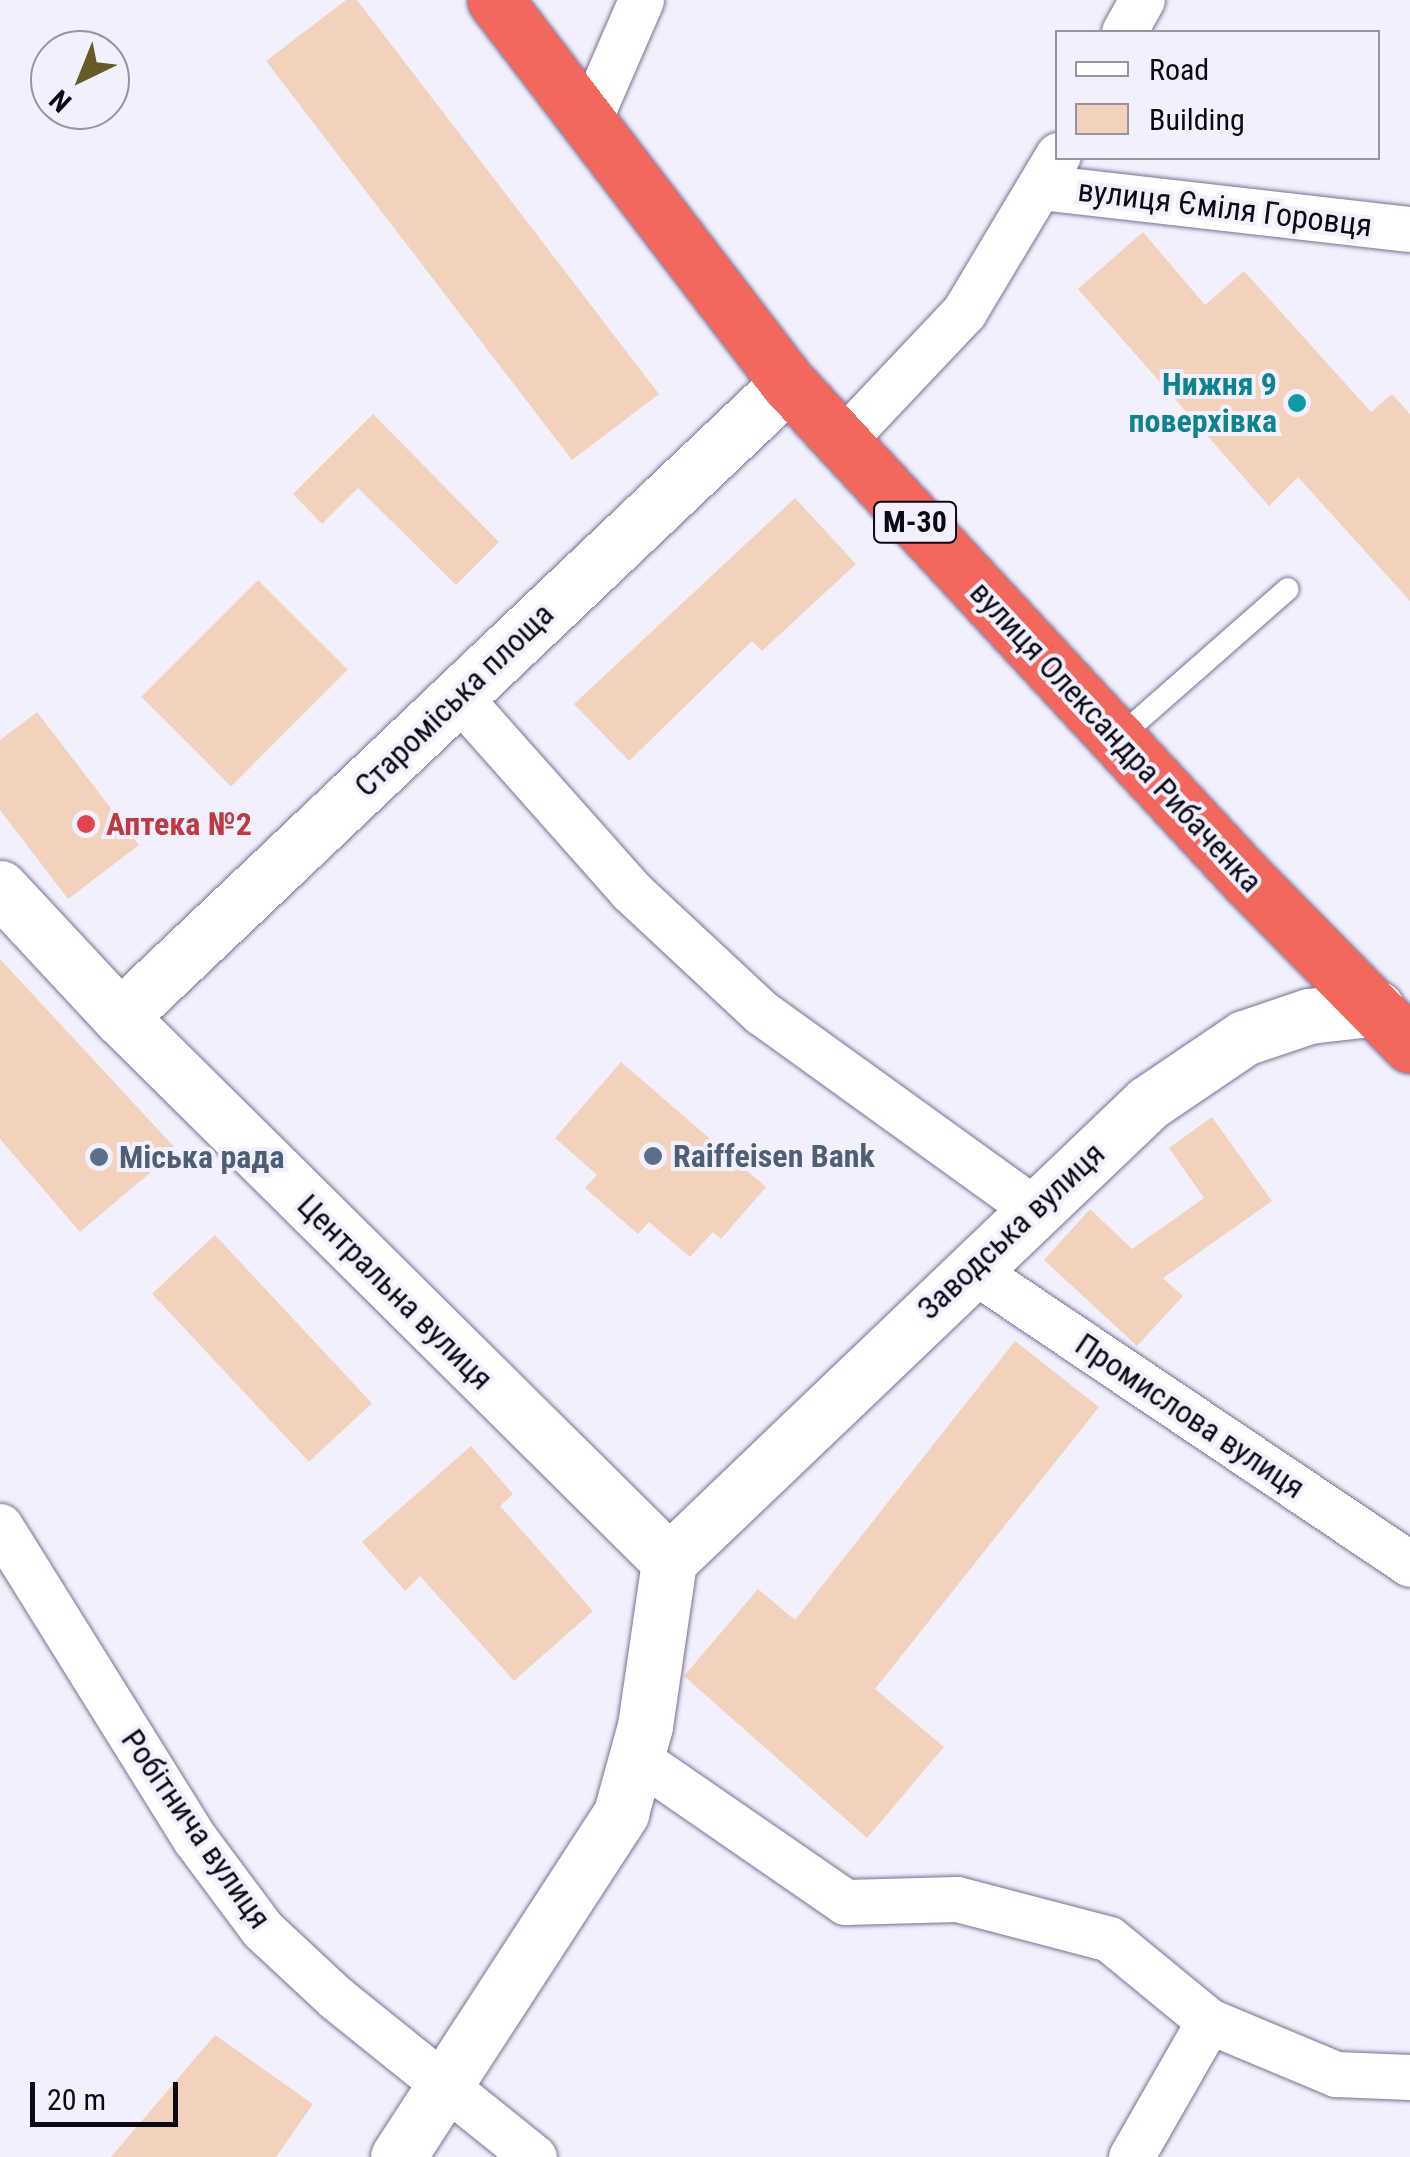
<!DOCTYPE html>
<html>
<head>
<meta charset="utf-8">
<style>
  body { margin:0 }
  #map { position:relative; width:1410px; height:2157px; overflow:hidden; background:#f3f0fe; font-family:"Roboto Condensed",sans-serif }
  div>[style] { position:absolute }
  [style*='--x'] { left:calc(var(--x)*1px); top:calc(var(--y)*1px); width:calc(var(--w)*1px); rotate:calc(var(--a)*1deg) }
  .building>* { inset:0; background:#f2d2bc; transform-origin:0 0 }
  .roads { filter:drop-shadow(0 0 2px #78718f) drop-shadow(0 0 2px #78718f) }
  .lane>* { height:22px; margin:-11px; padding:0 11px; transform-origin:11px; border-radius:11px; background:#fff }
  .street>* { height:45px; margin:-22.5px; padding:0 22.5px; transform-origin:22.5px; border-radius:22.5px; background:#fff }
  .secondary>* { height:55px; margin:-27.5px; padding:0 27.5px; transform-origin:27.5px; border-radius:27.5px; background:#fff }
  .highway>* { height:55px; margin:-27.5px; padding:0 27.5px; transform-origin:27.5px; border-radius:27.5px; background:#f2685e }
  .dots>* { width:28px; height:28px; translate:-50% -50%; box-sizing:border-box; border:5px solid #f3f0fe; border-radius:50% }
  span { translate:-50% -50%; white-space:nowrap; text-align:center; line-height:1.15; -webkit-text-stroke:8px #f3f0fe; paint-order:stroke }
  .shield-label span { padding:2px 8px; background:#f3f0fe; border:2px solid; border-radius:8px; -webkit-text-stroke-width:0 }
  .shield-label { font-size:30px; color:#0c0914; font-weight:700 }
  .street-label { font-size:32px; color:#0c0914 }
  .culture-label { font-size:32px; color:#0d838f; font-weight:700 }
  .right { translate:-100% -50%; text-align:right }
  .health-label { font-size:32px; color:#be3a42; font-weight:700 }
  .left { translate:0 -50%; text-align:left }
  .service-label { font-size:32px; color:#4e5e75; font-weight:700 }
  .legend { position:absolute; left:1055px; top:30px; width:325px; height:130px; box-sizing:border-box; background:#f3f0fe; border:2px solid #9794a0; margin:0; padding:12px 18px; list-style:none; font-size:30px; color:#0c0914 }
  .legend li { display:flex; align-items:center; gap:20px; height:50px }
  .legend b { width:50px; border:2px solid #9794a0 }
  .north { position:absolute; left:30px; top:30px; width:100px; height:100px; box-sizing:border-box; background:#f3f0fe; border:2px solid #9794a0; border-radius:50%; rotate:223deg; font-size:28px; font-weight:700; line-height:40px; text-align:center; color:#0c0914 }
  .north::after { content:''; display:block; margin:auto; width:35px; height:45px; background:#675a27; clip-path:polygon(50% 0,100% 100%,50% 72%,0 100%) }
  .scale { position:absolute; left:30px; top:2082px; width:148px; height:45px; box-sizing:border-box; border:5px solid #0c0914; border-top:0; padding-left:12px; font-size:30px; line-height:35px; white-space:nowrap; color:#0c0914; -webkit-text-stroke:8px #f3f0fe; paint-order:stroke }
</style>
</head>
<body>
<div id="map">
  <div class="building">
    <i style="clip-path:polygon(346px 0,357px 0,659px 394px,572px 460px,266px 61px)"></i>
    <i style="clip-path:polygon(1143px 232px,1205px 305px,1244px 271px,1371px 412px,1392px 394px,1410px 414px,1410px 601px,1298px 477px,1269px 506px,1078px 289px)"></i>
    <i style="clip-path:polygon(373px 414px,499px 542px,456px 585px,358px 488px,322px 524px,293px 494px)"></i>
    <i style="clip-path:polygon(795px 498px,856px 564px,762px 651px,752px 641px,629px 761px,574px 704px)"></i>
    <i style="left:258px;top:580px;width:127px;height:165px;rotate:45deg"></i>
    <i style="clip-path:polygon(37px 712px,139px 845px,68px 899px,0 810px,0 740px)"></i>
    <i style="clip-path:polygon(0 959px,177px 1150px,80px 1232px,0 1139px)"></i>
    <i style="clip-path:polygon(621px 1062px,766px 1187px,721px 1239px,713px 1232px,690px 1257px,649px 1222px,638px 1234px,585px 1188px,597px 1175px,555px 1138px)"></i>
    <i style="clip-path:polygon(1212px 1117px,1272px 1201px,1163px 1278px,1183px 1296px,1137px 1346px,1044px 1260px,1090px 1209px,1132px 1249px,1204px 1198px,1169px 1148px)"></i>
    <i style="left:215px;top:1235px;width:230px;height:86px;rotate:47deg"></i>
    <i style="clip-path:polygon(1015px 1341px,1099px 1407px,875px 1689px,944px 1747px,867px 1838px,684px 1676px,758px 1589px,795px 1620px)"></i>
    <i style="clip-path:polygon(471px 1446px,513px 1494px,500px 1506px,593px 1611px,514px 1681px,420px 1576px,405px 1591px,362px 1542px)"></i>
    <i style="clip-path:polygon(215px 2035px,313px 2104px,276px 2157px,111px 2157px)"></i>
  </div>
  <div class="roads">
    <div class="lane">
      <i style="--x:1117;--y:739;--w:227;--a:-41.3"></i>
    </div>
    <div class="street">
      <i style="--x:1124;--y:32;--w:37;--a:-61"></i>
      <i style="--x:588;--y:122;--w:133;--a:-66.5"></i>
      <i style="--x:1040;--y:187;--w:372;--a:6.5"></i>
      <i style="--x:841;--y:442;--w:179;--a:-46.6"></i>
      <i style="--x:964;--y:312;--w:183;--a:-59.1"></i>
      <i style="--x:458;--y:696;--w:261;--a:48.4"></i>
      <i style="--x:631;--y:891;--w:179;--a:43"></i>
      <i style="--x:762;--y:1013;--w:335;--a:35.8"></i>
      <i style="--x:970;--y:1268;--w:530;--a:33.93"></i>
      <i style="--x:0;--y:1526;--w:369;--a:58.1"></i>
      <i style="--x:195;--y:1839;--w:112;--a:53.3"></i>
      <i style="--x:262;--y:1929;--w:101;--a:43"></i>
      <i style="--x:336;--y:1998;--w:254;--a:38.8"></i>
      <i style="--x:638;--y:1759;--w:252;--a:34.6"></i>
      <i style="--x:845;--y:1902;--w:112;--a:-1.5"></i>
      <i style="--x:957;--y:1899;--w:157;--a:14.7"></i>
      <i style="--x:1109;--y:1939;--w:129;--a:39.4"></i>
      <i style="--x:1209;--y:2021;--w:138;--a:22.7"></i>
      <i style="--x:1336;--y:2074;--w:74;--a:2.3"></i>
      <i style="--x:1131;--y:2157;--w:157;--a:-60.2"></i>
    </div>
    <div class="secondary">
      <i style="--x:0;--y:888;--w:176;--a:47.1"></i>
      <i style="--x:120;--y:1017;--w:773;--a:44.74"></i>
      <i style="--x:120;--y:1017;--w:921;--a:-43.5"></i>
      <i style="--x:669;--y:1561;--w:663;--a:-43.72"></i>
      <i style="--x:1148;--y:1103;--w:116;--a:-34.1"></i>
      <i style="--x:1244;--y:1038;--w:69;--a:-18.7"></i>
      <i style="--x:1309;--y:1016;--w:68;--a:-6.7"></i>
      <i style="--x:398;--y:2157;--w:410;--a:-57"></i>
      <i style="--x:621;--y:1813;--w:90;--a:-74.6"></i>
      <i style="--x:645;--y:1726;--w:167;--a:-81.7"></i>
    </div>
    <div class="highway">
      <i style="--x:495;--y:0;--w:482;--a:52.6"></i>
      <i style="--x:788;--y:383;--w:676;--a:47.22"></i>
      <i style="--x:1247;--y:879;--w:233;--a:45.5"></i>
    </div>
  </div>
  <div class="dots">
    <i style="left:1297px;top:403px;background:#0f9aa8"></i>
    <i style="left:86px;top:824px;background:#e0444e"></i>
    <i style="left:653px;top:1156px;background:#5c6f8a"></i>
    <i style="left:99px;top:1157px;background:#5c6f8a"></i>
  </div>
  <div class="shield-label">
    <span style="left:915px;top:522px">М-30</span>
  </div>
  <div class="street-label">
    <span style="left:1225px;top:208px;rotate:7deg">вулиця Єміля Горовця</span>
    <span style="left:454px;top:700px;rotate:-44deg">Староміська площа</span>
    <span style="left:1116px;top:737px;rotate:47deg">вулиця Олександра Рибаченка</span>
    <span style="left:1011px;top:1231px;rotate:-43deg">Заводська вулиця</span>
    <span style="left:395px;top:1292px;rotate:45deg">Центральна вулиця</span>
    <span style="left:1190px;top:1416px;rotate:34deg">Промислова вулиця</span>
    <span style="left:196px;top:1829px;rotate:55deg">Робітнича вулиця</span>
  </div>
  <div class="culture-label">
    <span class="right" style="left:1277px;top:403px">Нижня 9<br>поверхівка</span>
  </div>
  <div class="health-label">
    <span class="left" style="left:106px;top:824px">Аптека №2</span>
  </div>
  <div class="service-label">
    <span class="left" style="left:673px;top:1156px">Raiffeisen Bank</span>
    <span class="left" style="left:119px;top:1157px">Міська рада</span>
  </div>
  <ul class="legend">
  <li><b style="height:12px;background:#fff"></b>Road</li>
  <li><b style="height:28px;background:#f2d2bc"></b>Building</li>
  </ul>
  <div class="north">N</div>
  <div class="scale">20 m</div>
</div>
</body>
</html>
